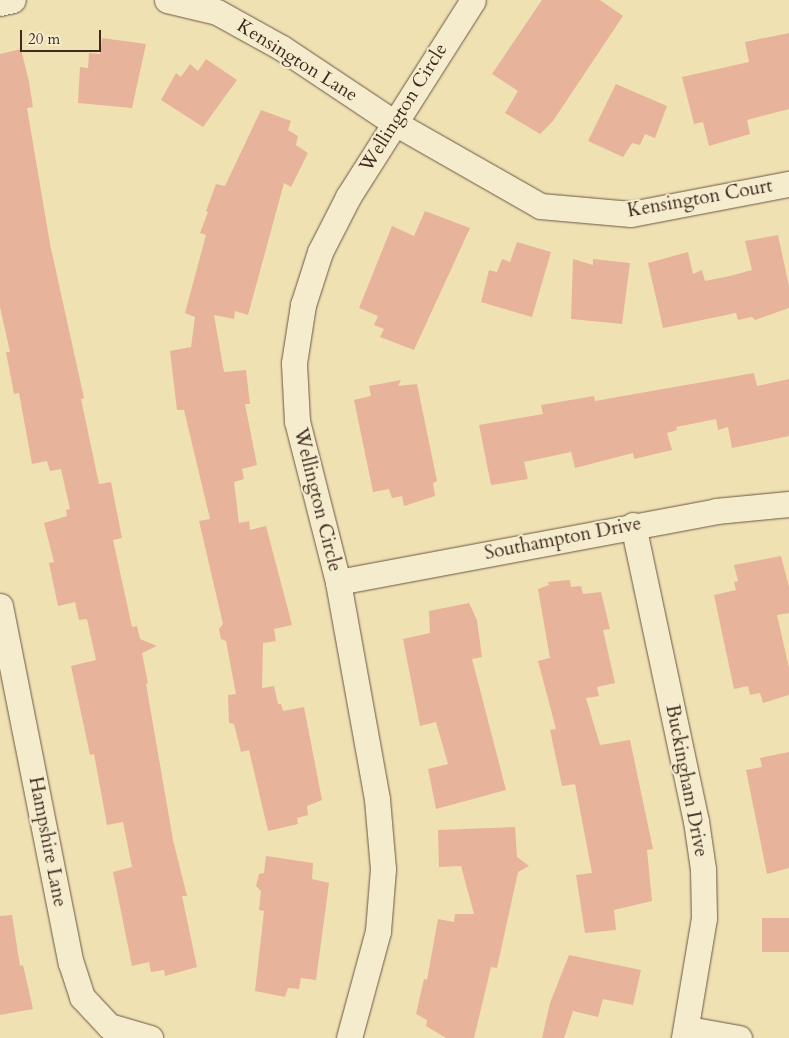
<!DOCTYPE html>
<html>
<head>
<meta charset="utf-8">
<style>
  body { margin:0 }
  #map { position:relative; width:789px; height:1038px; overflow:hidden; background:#f0e1b3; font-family:Cardo,serif }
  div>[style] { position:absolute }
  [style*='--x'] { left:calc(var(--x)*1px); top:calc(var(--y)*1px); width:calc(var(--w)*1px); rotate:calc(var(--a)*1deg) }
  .building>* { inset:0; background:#e7b39a; transform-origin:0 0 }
  .roads { filter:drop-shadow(0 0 1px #6b5845) drop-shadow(0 0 1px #6b5845) }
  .street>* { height:25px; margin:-12.5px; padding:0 12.5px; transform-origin:12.5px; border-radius:12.5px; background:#f5ecce }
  span { translate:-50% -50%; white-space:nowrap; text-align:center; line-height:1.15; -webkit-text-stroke:4px #f5ecce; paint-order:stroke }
  .street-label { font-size:19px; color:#3f2a20 }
  .scale { position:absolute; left:20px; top:30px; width:81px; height:22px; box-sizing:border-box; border:2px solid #3f2a20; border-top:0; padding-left:6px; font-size:15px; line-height:18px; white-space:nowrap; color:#3f2a20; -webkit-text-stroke:4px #f5ecce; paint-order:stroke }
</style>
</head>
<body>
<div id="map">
  <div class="building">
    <i style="clip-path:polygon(542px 0,600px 0,623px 16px,553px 121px,540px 134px,505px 113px,518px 91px,492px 74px)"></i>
    <i style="clip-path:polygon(789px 33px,789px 109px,747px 120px,750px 134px,709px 146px,703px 122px,694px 124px,682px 77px,749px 62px,745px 42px)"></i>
    <i style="clip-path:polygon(102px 38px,146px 44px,132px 108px,78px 103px,80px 67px,88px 68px,89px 53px,100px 54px)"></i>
    <i style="clip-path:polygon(21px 49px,29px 82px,33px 107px,27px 108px,50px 244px,84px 398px,81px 399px,99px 484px,111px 482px,122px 538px,113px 540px,132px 627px,137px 626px,140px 639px,157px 646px,142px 653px,148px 683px,146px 684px,173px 840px,187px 896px,182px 896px,197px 967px,165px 976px,164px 970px,151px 972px,149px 962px,132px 966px,113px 872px,132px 867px,123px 822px,107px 825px,94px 754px,90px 755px,71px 666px,96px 660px,87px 619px,79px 620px,75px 602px,58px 606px,49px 563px,54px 562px,44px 523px,67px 516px,66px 510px,70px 509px,61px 469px,50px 471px,47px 461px,32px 464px,19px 393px,14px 394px,6px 352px,10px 352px,0 307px,0 54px)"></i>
    <i style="clip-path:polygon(206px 59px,237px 80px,203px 127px,161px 100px,176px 73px,181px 77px,190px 64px,198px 71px)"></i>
    <i style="clip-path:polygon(616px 84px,667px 106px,655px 138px,645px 134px,640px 145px,632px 143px,623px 157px,588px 141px)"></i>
    <i style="clip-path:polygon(261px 110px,291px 121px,288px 130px,298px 136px,296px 145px,308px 153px,291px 187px,284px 183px,248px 315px,235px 311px,234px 319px,214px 315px,224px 372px,246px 370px,250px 404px,245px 404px,257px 465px,242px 469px,244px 479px,234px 482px,239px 523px,249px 521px,250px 530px,266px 526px,292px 625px,274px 629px,276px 641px,263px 643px,262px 688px,274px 686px,278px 704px,281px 704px,283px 711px,304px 707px,322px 800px,307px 806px,308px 815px,297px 818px,298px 824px,268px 831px,249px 750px,241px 752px,234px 724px,229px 723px,228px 695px,236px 694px,226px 641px,221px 639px,219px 629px,223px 624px,199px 521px,210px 519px,184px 410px,177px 410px,170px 351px,191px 347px,195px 317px,185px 313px,206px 235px,200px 233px,208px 212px,206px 211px,216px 184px,225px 186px)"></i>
    <i style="clip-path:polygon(425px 211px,470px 228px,414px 350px,380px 337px,384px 329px,374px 325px,378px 316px,359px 308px,392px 226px,414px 236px)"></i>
    <i style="clip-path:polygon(778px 235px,789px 286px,789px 308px,755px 320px,752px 317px,738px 320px,736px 313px,663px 328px,648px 263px,688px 252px,693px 274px,702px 270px,705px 281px,730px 276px,752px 270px,745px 241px)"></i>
    <i style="clip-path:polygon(517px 242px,551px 252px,532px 317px,481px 302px,489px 270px,497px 272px,502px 259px,510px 262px)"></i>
    <i style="clip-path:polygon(573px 259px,593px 265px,593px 259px,630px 263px,622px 324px,571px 319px)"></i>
    <i style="clip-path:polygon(754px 373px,757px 386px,789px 379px,789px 436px,732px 448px,728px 427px,718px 430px,716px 419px,676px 427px,677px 430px,667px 433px,672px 450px,634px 459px,633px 453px,575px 468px,571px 452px,524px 462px,528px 479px,491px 485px,479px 425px,543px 414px,541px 405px,594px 396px,595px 401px)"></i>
    <i style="clip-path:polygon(401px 380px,398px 386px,417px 384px,437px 481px,433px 483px,435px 496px,404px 506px,402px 496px,392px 498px,389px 489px,373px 492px,354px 400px,371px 396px,369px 386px)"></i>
    <i style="clip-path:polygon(781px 556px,789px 587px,789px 613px,777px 615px,789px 668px,789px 695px,763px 703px,760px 693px,750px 695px,748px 686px,734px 689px,714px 595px,736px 590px,734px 582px,738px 581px,734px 565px)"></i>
    <i style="clip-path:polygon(570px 580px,571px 587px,581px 586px,583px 594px,601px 592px,610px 629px,603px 630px,615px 683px,597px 687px,599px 696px,586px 698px,600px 745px,630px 740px,653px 849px,647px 850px,652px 901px,614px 910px,616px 930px,585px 933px,576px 875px,592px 873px,575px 784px,562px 786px,550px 730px,556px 729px,538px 661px,550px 658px,538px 589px,549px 585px,548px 582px)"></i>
    <i style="clip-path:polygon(469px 603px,477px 620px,482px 657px,472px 659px,506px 790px,436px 809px,428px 769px,448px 764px,436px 722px,420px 726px,403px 639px,430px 633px,429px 611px)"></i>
    <i style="clip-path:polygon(789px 752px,789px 868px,767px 874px,746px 770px,762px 767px,760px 758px)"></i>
    <i style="clip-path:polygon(515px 827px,517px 857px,529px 866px,518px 872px,497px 968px,491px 967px,474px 1038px,446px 1038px,426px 1026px,427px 1020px,416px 1014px,424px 979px,427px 980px,438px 919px,454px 922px,455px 914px,474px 914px,461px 866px,439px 867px,438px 830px)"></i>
    <i style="clip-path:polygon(266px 856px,313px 863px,312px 879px,329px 883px,316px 980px,301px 978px,299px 989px,288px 988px,285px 997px,255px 991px,264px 911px,259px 910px,261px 891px,256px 886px,259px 874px,264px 873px)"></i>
    <i style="clip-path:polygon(12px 915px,20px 966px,23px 965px,33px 1009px,0 1015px,0 916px)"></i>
    <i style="left:762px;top:918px;width:27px;height:34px"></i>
    <i style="clip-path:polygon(569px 955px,641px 970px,633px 1005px,603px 999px,598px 1017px,573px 1011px,564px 1038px,542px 1038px,550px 1003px)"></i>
  </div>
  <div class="roads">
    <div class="street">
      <i style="--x:167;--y:0;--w:51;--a:13.5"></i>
      <i style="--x:217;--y:12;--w:74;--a:29"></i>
      <i style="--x:282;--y:48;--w:133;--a:33.7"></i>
      <i style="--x:393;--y:122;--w:169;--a:29.7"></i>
      <i style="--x:540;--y:206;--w:91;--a:5"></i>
      <i style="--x:631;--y:214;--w:161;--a:-10.8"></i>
      <i style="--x:0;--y:3;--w:13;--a:-13"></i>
      <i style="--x:633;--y:525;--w:303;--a:78"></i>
      <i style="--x:696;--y:821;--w:49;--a:81.7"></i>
      <i style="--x:703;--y:869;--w:49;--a:88.8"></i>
      <i style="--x:704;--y:918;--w:122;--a:99.5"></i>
      <i style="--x:338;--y:582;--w:385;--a:-10.6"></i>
      <i style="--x:716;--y:511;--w:73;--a:-5.5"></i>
      <i style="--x:0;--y:606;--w:364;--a:78.8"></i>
      <i style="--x:71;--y:963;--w:36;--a:72"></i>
      <i style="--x:82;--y:997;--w:40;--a:47"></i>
      <i style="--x:109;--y:1026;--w:43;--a:16.3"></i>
      <i style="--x:688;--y:1029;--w:52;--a:10"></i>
      <i style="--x:349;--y:1038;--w:111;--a:-74.8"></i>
      <i style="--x:378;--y:931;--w:62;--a:-85.4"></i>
      <i style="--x:383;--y:869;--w:70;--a:-94.9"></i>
      <i style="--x:377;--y:799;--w:220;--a:-100.2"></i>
      <i style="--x:338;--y:582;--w:166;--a:-104.3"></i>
      <i style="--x:297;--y:421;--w:58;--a:-93"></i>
      <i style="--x:294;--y:363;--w:59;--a:-81.2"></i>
      <i style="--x:303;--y:305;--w:56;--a:-72.2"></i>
      <i style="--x:320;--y:252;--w:62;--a:-63"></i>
      <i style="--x:348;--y:197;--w:233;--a:-57.6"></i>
    </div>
  </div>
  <div class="street-label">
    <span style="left:297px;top:61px;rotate:32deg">Kensington Lane</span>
    <span style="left:404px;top:108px;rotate:-58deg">Wellington Circle</span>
    <span style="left:700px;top:199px;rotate:-10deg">Kensington Court</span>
    <span style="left:317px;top:500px;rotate:76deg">Wellington Circle</span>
    <span style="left:563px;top:539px;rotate:-11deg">Southampton Drive</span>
    <span style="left:686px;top:781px;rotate:79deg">Buckingham Drive</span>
    <span style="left:47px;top:842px;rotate:79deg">Hampshire Lane</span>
  </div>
  <div class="scale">20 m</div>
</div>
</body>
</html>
